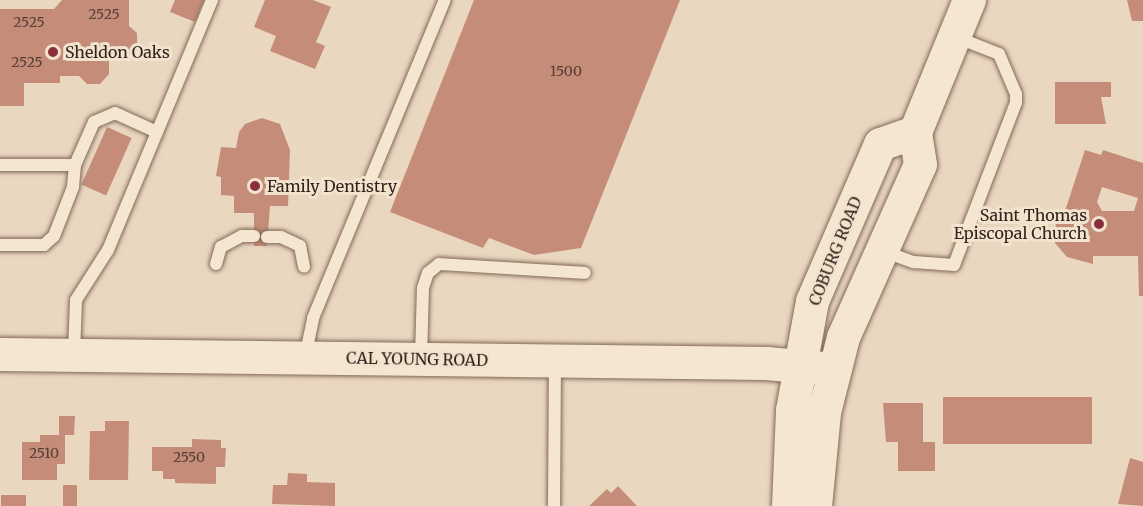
<!DOCTYPE html>
<html>
<head>
<meta charset="utf-8">
<style>
  body { margin:0 }
  #map { position:relative; width:1143px; height:506px; overflow:hidden; background:#ead7c0; font-family:Merriweather,serif }
  div>[style] { position:absolute }
  [style*='--x'] { left:calc(var(--x)*1px); top:calc(var(--y)*1px); width:calc(var(--w)*1px); rotate:calc(var(--a)*1deg) }
  .building>* { inset:0; background:#c58d79; transform-origin:0 0 }
  .roads { filter:drop-shadow(0 0 2px #816959) drop-shadow(0 0 2px #816959) }
  .service>* { height:12px; margin:-6px; padding:0 6px; transform-origin:6px; border-radius:6px; background:#f5e6d2 }
  .secondary>* { height:33px; margin:-16.5px; padding:0 16.5px; transform-origin:16.5px; border-radius:16.5px; background:#f5e6d2 }
  .dots>* { width:16px; height:16px; translate:-50% -50%; box-sizing:border-box; border:3px solid #f2e3cf; border-radius:50% }
  span { translate:-50% -50%; white-space:nowrap; text-align:center; line-height:1.15; -webkit-text-stroke:6px #f2e3cf; paint-order:stroke }
  .number-label { font-size:14px; color:#573e34 }
  .number-label span { -webkit-text-stroke-width:0 }
  .poi-label { font-size:16px; color:#32241d }
  .left { translate:0 -50%; text-align:left }
  .right { translate:-100% -50%; text-align:right }
  .street-label { font-size:16px; color:#32241d }
</style>
</head>
<body>
<div id="map">
  <div class="building">
    <i style="clip-path:polygon(62px 0,129px 0,129px 26px,137px 33px,137px 46px,127px 56px,115px 56px,108px 49px,103px 55px,109px 61px,109px 74px,100px 84px,87px 84px,79px 76px,60px 76px,60px 83px,24px 83px,24px 106px,0 106px,0 9px,54px 9px)"></i>
    <i style="clip-path:polygon(175px 0,204px 0,195px 22px,170px 12px)"></i>
    <i style="clip-path:polygon(265px 0,313px 0,331px 7px,316px 42px,325px 46px,315px 69px,270px 51px,276px 36px,254px 27px)"></i>
    <i style="clip-path:polygon(474px 0,680px 0,581px 248px,534px 255px,489px 238px,483px 248px,390px 212px)"></i>
    <i style="clip-path:polygon(1127px 0,1143px 0,1143px 21px,1132px 21px)"></i>
    <i style="clip-path:polygon(1055px 82px,1111px 82px,1111px 97px,1101px 97px,1106px 124px,1055px 124px)"></i>
    <i style="clip-path:polygon(262px 118px,280px 124px,290px 150px,288px 206px,270px 206px,267px 246px,254px 246px,254px 213px,234px 213px,234px 196px,221px 195px,221px 177px,216px 176px,221px 147px,236px 148px,239px 132px,245px 124px)"></i>
    <i style="left:107px;top:127px;width:27px;height:63px;rotate:24deg"></i>
    <i style="clip-path:polygon(evenodd,1085px 150px,1101px 155px,1103px 150px,1143px 163px,1143px 296px,1139px 296px,1138px 256px,1093px 256px,1093px 264px,1067px 257px,1055px 243px,1056px 221px,1059px 213px,1064px 214px,1085px 150px,1102px 187px,1138px 198px,1134px 211px,1102px 211px,1097px 202px,1102px 187px)"></i>
    <i style="left:943px;top:397px;width:149px;height:47px"></i>
    <i style="clip-path:polygon(883px 403px,923px 403px,923px 442px,935px 442px,935px 471px,898px 471px,898px 442px,886px 442px)"></i>
    <i style="clip-path:polygon(59px 416px,75px 416px,74px 435px,65px 435px,65px 464px,57px 464px,57px 480px,22px 480px,22px 442px,40px 442px,40px 435px,59px 435px)"></i>
    <i style="clip-path:polygon(105px 421px,129px 421px,128px 480px,89px 480px,90px 431px,105px 431px)"></i>
    <i style="clip-path:polygon(192px 439px,221px 440px,221px 448px,226px 448px,225px 467px,216px 467px,216px 484px,175px 483px,175px 479px,163px 479px,163px 471px,152px 471px,152px 447px,192px 447px)"></i>
    <i style="clip-path:polygon(1130px 458px,1143px 462px,1143px 506px,1118px 504px)"></i>
    <i style="clip-path:polygon(288px 473px,307px 474px,307px 482px,335px 483px,335px 506px,272px 504px,273px 485px,287px 485px)"></i>
    <i style="left:63px;top:485px;width:14px;height:21px"></i>
    <i style="clip-path:polygon(618px 486px,637px 506px,589px 506px,607px 489px,611px 493px)"></i>
    <i style="left:1px;top:495px;width:25px;height:11px"></i>
  </div>
  <div class="roads">
    <div class="service">
      <i style="--x:0;--y:165;--w:75;--a:0"></i>
      <i style="--x:75;--y:165;--w:47;--a:-66.2"></i>
      <i style="--x:94;--y:122;--w:23;--a:-23"></i>
      <i style="--x:115;--y:113;--w:46;--a:24.3"></i>
      <i style="--x:267;--y:237;--w:14;--a:0"></i>
      <i style="--x:281;--y:237;--w:21;--a:25"></i>
      <i style="--x:300;--y:246;--w:21;--a:79"></i>
      <i style="--x:0;--y:245;--w:44;--a:0"></i>
      <i style="--x:44;--y:245;--w:13;--a:-42"></i>
      <i style="--x:54;--y:236;--w:53;--a:-68.8"></i>
      <i style="--x:73;--y:187;--w:22;--a:-85"></i>
      <i style="--x:883;--y:251;--w:33;--a:20"></i>
      <i style="--x:914;--y:262;--w:40;--a:4.3"></i>
      <i style="--x:954;--y:265;--w:173;--a:-69.1"></i>
      <i style="--x:1016;--y:103;--w:9;--a:-90"></i>
      <i style="--x:1016;--y:94;--w:43;--a:-113"></i>
      <i style="--x:999;--y:54;--w:46;--a:-158.4"></i>
      <i style="--x:216;--y:264;--w:18;--a:-74"></i>
      <i style="--x:221;--y:247;--w:24;--a:-28"></i>
      <i style="--x:242;--y:236;--w:12;--a:0"></i>
      <i style="--x:74;--y:353;--w:53;--a:-87.8"></i>
      <i style="--x:76;--y:300;--w:59;--a:-57.4"></i>
      <i style="--x:108;--y:250;--w:271;--a:-67.4"></i>
      <i style="--x:305;--y:357;--w:40;--a:-78"></i>
      <i style="--x:313;--y:318;--w:344;--a:-67.5"></i>
      <i style="--x:421;--y:358;--w:70;--a:-88.4"></i>
      <i style="--x:423;--y:288;--w:16;--a:-72"></i>
      <i style="--x:428;--y:273;--w:14;--a:-39"></i>
      <i style="--x:439;--y:264;--w:146;--a:3.5"></i>
      <i style="--x:554;--y:506;--w:143;--a:-89.6"></i>
    </div>
    <div class="secondary">
      <i style="--x:0;--y:354;--w:766;--a:0.67"></i>
      <i style="--x:766;--y:363;--w:69;--a:5"></i>
      <i style="--x:788;--y:506;--w:96;--a:-87.6"></i>
      <i style="--x:792;--y:410;--w:111;--a:-79.6"></i>
      <i style="--x:812;--y:301;--w:171;--a:-66.6"></i>
      <i style="--x:880;--y:144;--w:37;--a:-19"></i>
      <i style="--x:815;--y:506;--w:94;--a:-84.5"></i>
      <i style="--x:824;--y:412;--w:77;--a:-75.8"></i>
      <i style="--x:843;--y:337;--w:189;--a:-66"></i>
      <i style="--x:920;--y:164;--w:32;--a:-99"></i>
      <i style="--x:915;--y:132;--w:143;--a:-67.8"></i>
    </div>
  </div>
  <div class="dots">
    <i style="left:53px;top:52px;background:#8b2e3c"></i>
    <i style="left:255px;top:186px;background:#8b2e3c"></i>
    <i style="left:1099px;top:224px;background:#8b2e3c"></i>
  </div>
  <div class="number-label">
    <span style="left:104px;top:14px">2525</span>
    <span style="left:29px;top:22px">2525</span>
    <span style="left:27px;top:62px">2525</span>
    <span style="left:566px;top:71px">1500</span>
    <span style="left:44px;top:453px">2510</span>
    <span style="left:189px;top:457px">2550</span>
  </div>
  <div class="poi-label">
    <span class="left" style="left:65px;top:52px">Sheldon Oaks</span>
    <span class="left" style="left:267px;top:186px">Family Dentistry</span>
    <span class="right" style="left:1087px;top:224px">Saint Thomas<br>Episcopal Church</span>
  </div>
  <div class="street-label">
    <span style="left:835px;top:251px;rotate:-68deg">COBURG ROAD</span>
    <span style="left:417px;top:359px;rotate:1deg">CAL YOUNG ROAD</span>
  </div>
</div>
</body>
</html>
